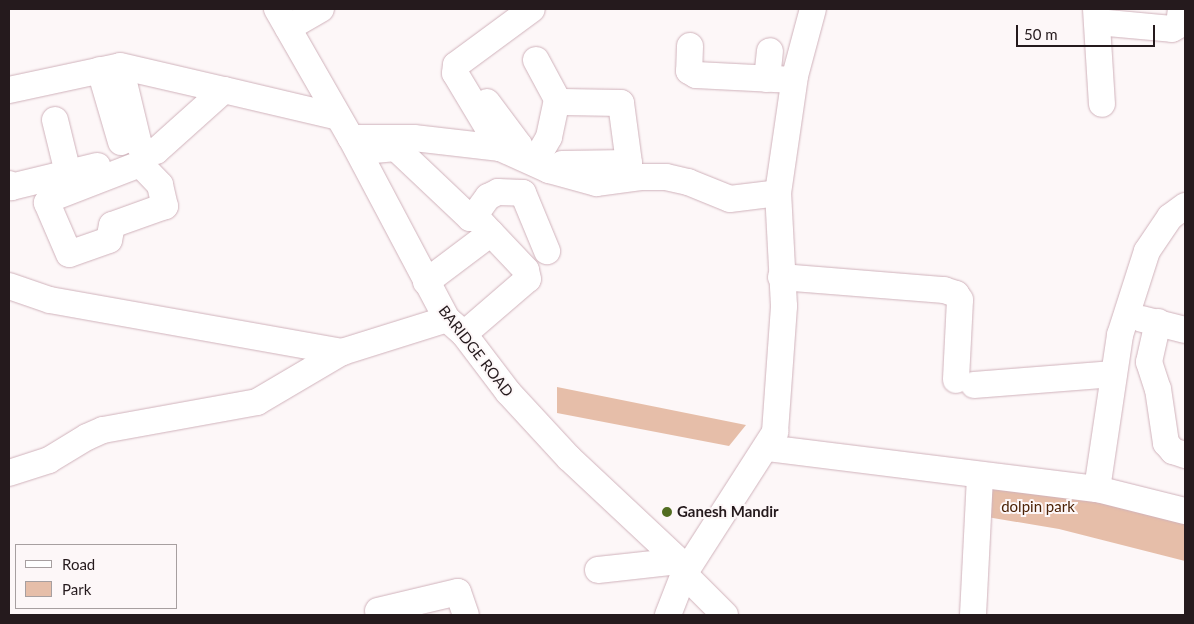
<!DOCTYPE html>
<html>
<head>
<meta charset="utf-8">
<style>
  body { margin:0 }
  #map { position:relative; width:1194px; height:624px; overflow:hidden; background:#fdf7f8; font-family:Lato,sans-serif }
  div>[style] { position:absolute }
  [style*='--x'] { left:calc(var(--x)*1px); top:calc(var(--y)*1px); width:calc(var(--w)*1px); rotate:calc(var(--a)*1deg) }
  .green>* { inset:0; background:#e6bea9 }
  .roads { filter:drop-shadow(0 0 1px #d0b2bb) drop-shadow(0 0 1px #d0b2bb) }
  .minor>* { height:26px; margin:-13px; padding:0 13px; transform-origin:13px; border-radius:13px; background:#fff }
  .dots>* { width:14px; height:14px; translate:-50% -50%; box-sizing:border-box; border:2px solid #fdf7f8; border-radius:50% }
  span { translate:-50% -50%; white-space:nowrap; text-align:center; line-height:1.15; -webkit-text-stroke:4px #fdf7f8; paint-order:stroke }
  .street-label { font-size:15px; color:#251a1d }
  .park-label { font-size:15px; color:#4c2205 }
  .poi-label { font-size:15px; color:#251a1d; font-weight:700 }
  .left { translate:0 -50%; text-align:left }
  .frame { position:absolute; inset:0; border:10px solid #251a1d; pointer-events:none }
  .legend { position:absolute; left:15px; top:544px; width:162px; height:65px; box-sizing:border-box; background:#fdf7f8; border:1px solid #a79fa0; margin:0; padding:6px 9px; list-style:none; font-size:15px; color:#251a1d }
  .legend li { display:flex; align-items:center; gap:10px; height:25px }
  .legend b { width:25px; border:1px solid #a79fa0 }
  .scale { position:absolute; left:1016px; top:25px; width:139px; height:22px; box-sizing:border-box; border:2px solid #251a1d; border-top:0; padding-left:6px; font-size:15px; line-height:18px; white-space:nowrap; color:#251a1d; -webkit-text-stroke:4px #fdf7f8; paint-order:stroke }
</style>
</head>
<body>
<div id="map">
  <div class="green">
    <i style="clip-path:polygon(557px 387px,746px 425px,729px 446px,557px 413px)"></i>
    <i style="clip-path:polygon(993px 482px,1185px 519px,1185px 561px,1059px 529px,987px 517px)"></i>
  </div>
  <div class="roads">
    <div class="minor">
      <i style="--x:277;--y:9;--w:149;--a:60.2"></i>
      <i style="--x:351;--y:138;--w:205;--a:62.1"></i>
      <i style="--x:447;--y:319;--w:23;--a:41"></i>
      <i style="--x:464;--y:334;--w:73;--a:52.8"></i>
      <i style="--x:508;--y:392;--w:90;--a:47.3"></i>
      <i style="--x:569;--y:458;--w:151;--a:43.1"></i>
      <i style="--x:679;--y:561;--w:14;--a:69"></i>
      <i style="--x:684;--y:574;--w:58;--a:45"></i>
      <i style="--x:1096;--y:9;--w:95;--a:86.4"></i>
      <i style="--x:1097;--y:22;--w:75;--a:5.3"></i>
      <i style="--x:1172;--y:29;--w:8;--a:-30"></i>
      <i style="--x:1179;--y:25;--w:16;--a:-83"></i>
      <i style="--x:288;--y:28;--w:38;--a:-30"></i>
      <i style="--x:690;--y:46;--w:25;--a:92"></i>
      <i style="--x:689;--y:71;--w:8;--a:30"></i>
      <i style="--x:696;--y:75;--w:98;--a:2.9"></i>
      <i style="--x:536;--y:60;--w:44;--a:61.7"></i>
      <i style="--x:557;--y:99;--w:6;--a:31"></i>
      <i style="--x:562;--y:102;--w:59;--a:1"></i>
      <i style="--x:621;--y:103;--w:61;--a:82.4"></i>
      <i style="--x:629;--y:163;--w:67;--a:179.1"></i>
      <i style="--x:100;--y:70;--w:75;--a:73.7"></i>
      <i style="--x:767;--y:79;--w:28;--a:-84"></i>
      <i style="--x:9;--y:90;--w:109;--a:-12.1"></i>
      <i style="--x:224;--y:90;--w:91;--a:138.1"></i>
      <i style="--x:156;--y:151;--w:10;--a:180"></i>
      <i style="--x:146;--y:151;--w:9;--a:-139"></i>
      <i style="--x:139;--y:145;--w:81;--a:-103.5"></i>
      <i style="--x:120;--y:66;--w:107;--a:13"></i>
      <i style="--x:224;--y:90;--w:114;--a:13.2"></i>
      <i style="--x:487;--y:102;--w:54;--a:53.3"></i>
      <i style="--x:519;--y:145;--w:19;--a:171"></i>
      <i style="--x:500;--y:148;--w:87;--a:-121"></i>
      <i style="--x:455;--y:73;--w:8;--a:-83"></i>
      <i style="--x:456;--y:65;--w:94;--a:-36.4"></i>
      <i style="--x:55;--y:120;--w:55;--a:76.2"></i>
      <i style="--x:351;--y:138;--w:63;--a:0"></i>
      <i style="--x:414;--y:138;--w:87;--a:6.6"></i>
      <i style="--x:500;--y:148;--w:54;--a:24.2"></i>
      <i style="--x:549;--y:170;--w:49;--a:15.5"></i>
      <i style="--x:596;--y:183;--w:45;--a:-7.6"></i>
      <i style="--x:641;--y:177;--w:25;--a:0"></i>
      <i style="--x:666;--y:177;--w:23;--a:13"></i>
      <i style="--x:688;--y:182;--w:45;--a:22"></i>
      <i style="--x:730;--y:199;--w:48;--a:-7.1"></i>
      <i style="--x:374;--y:150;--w:22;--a:-5"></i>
      <i style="--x:396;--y:148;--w:102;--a:43.4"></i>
      <i style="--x:470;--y:218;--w:7;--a:0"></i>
      <i style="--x:537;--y:158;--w:24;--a:-60"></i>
      <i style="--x:549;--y:137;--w:39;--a:-78"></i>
      <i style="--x:140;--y:164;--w:29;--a:46"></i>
      <i style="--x:160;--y:185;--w:22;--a:77"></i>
      <i style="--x:165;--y:206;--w:56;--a:160.3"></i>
      <i style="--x:112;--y:225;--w:15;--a:101"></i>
      <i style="--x:109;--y:240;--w:42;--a:160.7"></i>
      <i style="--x:69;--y:254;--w:56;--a:-113.3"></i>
      <i style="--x:47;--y:203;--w:5;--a:-53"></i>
      <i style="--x:50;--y:199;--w:97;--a:-21.3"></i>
      <i style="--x:140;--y:164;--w:14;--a:-65"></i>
      <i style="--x:9;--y:184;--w:4;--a:56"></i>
      <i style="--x:11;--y:187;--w:89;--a:-13.7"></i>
      <i style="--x:781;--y:277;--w:164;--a:4.6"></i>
      <i style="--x:944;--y:290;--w:13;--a:18"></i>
      <i style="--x:956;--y:294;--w:7;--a:56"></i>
      <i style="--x:960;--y:300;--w:80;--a:92.9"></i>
      <i style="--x:426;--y:282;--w:81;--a:-37"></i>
      <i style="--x:491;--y:233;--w:21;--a:-133"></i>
      <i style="--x:477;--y:218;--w:6;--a:-90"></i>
      <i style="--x:477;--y:212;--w:19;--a:-54"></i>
      <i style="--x:488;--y:197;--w:11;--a:-27"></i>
      <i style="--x:498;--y:192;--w:25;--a:2"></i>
      <i style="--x:523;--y:193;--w:63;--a:67.5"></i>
      <i style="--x:9;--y:286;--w:43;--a:18.9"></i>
      <i style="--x:50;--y:300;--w:297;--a:10.1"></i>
      <i style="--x:1142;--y:319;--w:44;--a:14.3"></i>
      <i style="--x:1158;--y:322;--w:41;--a:102.7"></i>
      <i style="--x:1149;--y:362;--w:28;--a:72"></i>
      <i style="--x:1158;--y:389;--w:55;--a:81.6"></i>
      <i style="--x:1166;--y:443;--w:11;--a:49"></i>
      <i style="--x:1173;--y:451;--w:13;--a:18"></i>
      <i style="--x:464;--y:334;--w:84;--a:-40.7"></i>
      <i style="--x:528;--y:279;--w:9;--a:-103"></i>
      <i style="--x:526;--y:270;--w:51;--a:-133.4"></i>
      <i style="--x:974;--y:385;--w:140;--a:-4.5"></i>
      <i style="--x:767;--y:448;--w:333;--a:7.1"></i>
      <i style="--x:1097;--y:489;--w:156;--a:-81.5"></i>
      <i style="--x:1120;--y:335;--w:88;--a:-72.2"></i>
      <i style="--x:1147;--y:251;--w:41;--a:-55.9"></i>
      <i style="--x:1170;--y:217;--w:19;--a:-36"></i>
      <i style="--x:9;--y:473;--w:42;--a:-18"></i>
      <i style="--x:49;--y:460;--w:44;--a:-31.2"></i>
      <i style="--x:87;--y:437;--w:17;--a:-24"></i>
      <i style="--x:103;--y:430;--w:157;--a:-10.3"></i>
      <i style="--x:257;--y:402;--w:99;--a:-30.5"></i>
      <i style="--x:342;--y:352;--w:110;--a:-17.4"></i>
      <i style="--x:1097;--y:489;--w:91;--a:14"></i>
      <i style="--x:598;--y:570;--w:81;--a:-6.3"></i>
      <i style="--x:378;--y:611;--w:82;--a:-13.4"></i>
      <i style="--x:458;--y:592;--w:24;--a:71"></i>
      <i style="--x:668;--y:615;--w:44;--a:-68.7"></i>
      <i style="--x:684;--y:574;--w:169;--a:-57.3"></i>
      <i style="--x:775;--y:432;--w:126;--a:-85.9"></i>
      <i style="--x:784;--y:306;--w:113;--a:-93"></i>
      <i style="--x:778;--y:193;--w:118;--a:-81.7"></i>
      <i style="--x:795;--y:76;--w:69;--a:-75"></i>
      <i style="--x:973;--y:615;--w:140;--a:-87.1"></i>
    </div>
  </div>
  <div class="dots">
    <i style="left:667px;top:512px;background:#526d21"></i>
  </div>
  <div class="street-label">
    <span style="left:476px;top:351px;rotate:52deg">BARIDGE ROAD</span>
  </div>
  <div class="park-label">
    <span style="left:1038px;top:507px">dolpin park</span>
  </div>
  <div class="poi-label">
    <span class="left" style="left:677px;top:512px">Ganesh Mandir</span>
  </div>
  <div class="frame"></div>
  <ul class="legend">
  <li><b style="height:6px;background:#fff"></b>Road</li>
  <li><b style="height:14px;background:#e6bea9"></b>Park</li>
  </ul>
  <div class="scale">50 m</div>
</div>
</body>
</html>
